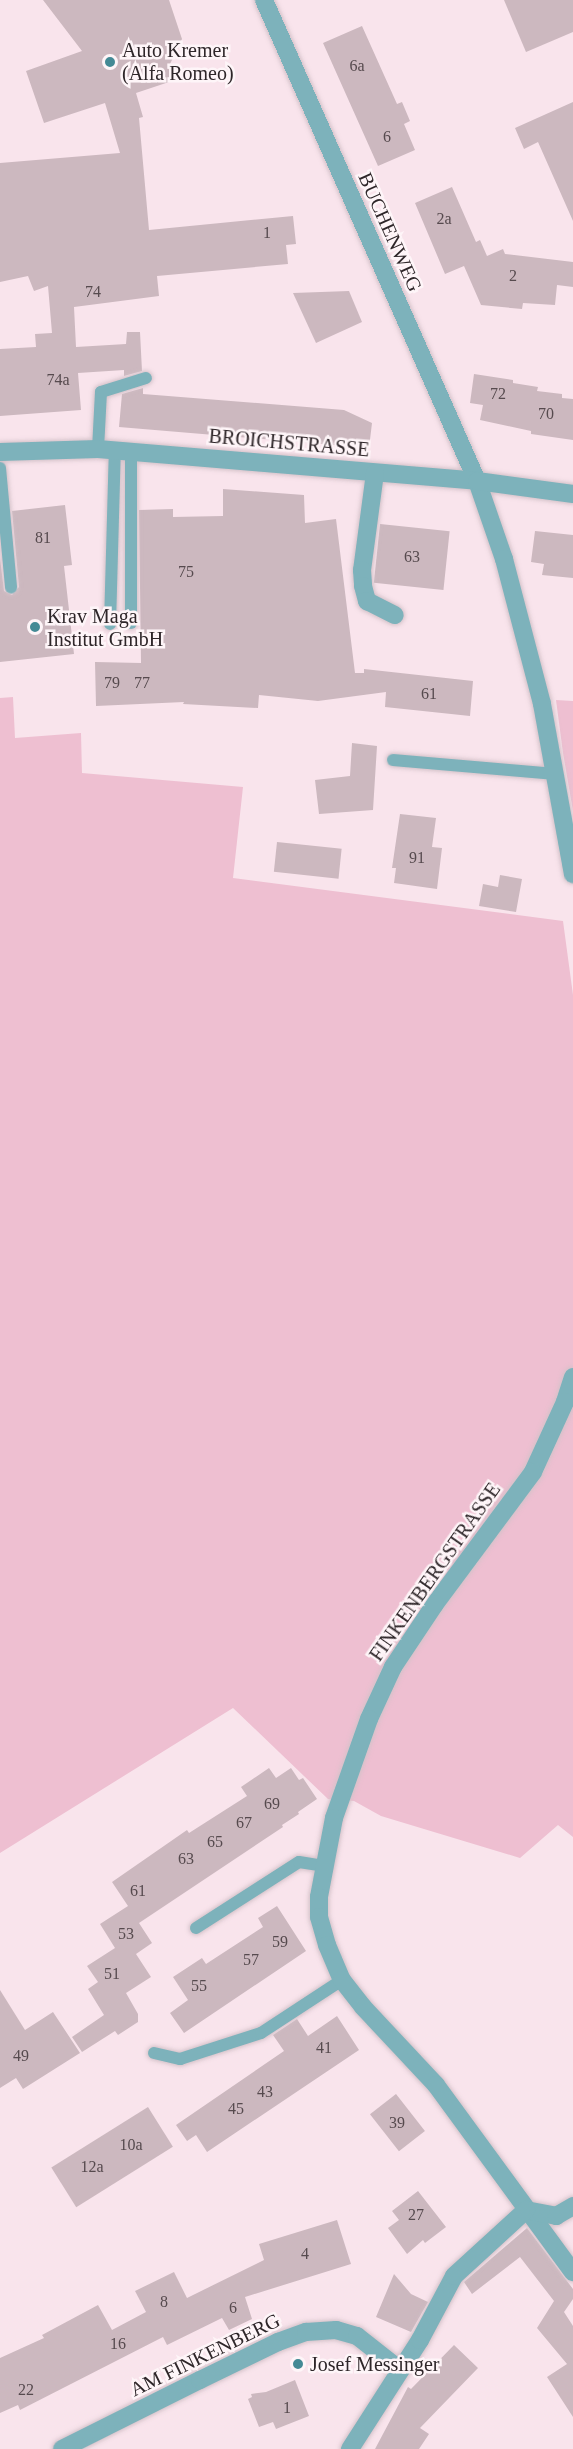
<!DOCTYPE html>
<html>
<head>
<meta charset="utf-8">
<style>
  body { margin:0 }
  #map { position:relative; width:573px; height:2449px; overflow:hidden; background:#f9e4ec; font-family:Georgia,serif }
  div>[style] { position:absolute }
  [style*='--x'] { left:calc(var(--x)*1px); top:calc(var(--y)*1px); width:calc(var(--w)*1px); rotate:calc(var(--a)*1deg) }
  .green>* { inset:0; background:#eebfd1 }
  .building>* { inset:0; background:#ccb8bf; transform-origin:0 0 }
  .roads { filter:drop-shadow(0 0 2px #d4c2c9) drop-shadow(0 0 2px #d4c2c9) }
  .service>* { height:12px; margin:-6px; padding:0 6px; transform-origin:6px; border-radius:6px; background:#7db2bb }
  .minor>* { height:18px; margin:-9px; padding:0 9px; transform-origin:9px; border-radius:9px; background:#7db2bb }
  .dots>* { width:16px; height:16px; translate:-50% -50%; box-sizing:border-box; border:3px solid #fef5f8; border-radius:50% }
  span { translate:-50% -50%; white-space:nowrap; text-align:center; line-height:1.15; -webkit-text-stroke:5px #fef5f8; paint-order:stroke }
  .number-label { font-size:16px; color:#564a4e }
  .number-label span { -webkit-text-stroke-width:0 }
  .poi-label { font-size:20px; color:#2e2629 }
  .left { translate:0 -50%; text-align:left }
  .street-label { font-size:20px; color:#2e2629 }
</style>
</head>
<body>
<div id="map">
  <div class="green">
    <i style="clip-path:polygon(13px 697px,15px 738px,81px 733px,82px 773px,243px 787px,233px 878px,563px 921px,573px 995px,573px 1837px,558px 1825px,520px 1858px,381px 1816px,354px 1801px,328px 1799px,233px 1708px,0 1853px,0 698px)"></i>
    <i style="clip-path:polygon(556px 700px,573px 701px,573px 811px,563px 753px)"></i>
  </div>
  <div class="building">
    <i style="clip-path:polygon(43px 0,169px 0,182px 39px,170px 64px,175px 80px,136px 93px,143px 117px,139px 118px,149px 230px,293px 216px,296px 244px,286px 245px,288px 264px,157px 276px,159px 296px,74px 307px,76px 347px,126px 344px,127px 332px,140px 332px,142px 371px,124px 376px,124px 370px,78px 373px,81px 410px,0 416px,0 349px,36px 347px,35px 334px,52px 333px,48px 286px,34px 291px,28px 276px,0 282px,0 163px,120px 153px,105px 103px,44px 123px,26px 71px,82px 51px)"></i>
    <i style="clip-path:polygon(504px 0,573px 0,573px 32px,526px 52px)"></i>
    <i style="clip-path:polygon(362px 26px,397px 104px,402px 102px,410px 121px,404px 124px,415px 150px,378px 166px,323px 43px)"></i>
    <i style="clip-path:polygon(573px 102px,573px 221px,538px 142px,524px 149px,515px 128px)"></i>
    <i style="clip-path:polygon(452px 187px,476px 242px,480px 240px,487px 256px,503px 249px,505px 254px,573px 262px,573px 287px,557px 285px,555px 305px,523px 303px,522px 309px,481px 305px,464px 266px,445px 274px,415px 203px)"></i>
    <i style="clip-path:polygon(349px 291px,362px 322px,316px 343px,293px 293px)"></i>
    <i style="clip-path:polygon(474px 374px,513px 380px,513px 383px,538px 387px,537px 391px,562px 394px,562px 398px,573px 399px,573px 440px,531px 434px,531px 431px,480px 420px,483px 405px,470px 403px)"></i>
    <i style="clip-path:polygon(143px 388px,143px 394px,344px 410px,372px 423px,369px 448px,119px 427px,122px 394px)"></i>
    <i style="clip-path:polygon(223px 489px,304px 495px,305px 523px,336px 519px,355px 673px,364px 673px,364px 669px,473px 681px,470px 716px,385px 707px,386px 692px,318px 701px,259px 695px,258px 708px,183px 704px,184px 702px,96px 706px,95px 662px,141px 663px,139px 510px,173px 509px,173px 517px,223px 516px)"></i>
    <i style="clip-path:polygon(65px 505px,72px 565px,64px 566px,74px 654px,0 662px,0 558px,4px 591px,12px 595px,19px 587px,12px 511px)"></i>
    <i style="left:380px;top:524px;width:70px;height:59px;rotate:6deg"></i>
    <i style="clip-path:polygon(535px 531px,573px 535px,573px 578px,542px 575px,544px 564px,531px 562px)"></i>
    <i style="clip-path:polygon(352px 743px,377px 746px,373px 810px,319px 814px,315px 780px,350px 776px)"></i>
    <i style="clip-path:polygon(400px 814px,436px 818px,432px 847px,442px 848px,437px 889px,394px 883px,396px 868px,392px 868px)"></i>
    <i style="left:277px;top:842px;width:65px;height:30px;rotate:6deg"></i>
    <i style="clip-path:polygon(500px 875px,522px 879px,516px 912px,479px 906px,483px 884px,498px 887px)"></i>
    <i style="clip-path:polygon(269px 1768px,276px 1778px,291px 1768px,299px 1780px,303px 1778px,317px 1799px,298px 1812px,299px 1814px,282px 1825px,283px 1827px,139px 1923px,152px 1943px,136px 1954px,151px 1977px,126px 1993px,138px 2014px,138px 2022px,118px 2035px,115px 2031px,82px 2052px,72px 2037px,104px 2015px,88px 1989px,98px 1982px,87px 1966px,115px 1948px,100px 1924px,128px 1906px,112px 1882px,187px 1830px,189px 1833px,247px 1796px,241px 1787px)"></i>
    <i style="clip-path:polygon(277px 1906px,306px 1951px,184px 2033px,170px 2013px,188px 2000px,173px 1977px,202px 1958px,206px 1964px,263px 1927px,258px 1918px)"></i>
    <i style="clip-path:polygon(0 1990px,25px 2030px,53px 2012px,80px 2053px,23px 2089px,16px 2078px,0 2088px)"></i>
    <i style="clip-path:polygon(337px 2016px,359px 2050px,207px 2152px,196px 2135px,187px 2141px,176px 2125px,284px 2051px,273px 2035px,297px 2019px,308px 2036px)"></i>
    <i style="left:396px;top:2094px;width:47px;height:33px;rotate:52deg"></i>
    <i style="left:148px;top:2107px;width:47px;height:114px;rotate:58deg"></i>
    <i style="clip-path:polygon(418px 2191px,446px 2227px,425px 2243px,423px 2240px,407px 2254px,388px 2228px,399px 2220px,392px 2211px)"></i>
    <i style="clip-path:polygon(337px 2220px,351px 2264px,245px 2297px,252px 2319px,229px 2330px,222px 2318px,167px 2345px,163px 2337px,20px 2410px,18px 2405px,0 2413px,0 2358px,44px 2338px,42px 2335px,98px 2305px,112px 2330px,146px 2312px,135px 2291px,174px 2272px,187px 2298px,264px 2260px,259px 2244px)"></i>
    <i style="clip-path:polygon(527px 2228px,573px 2289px,573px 2299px,564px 2312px,573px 2326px,573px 2417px,547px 2377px,567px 2364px,537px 2328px,554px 2301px,520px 2257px,472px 2294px,464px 2282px)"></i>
    <i style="clip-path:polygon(394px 2274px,411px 2294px,428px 2302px,411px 2332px,376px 2317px)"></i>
    <i style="clip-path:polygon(454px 2345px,478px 2368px,420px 2428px,429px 2434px,419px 2449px,375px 2449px,408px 2387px,411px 2389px)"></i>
    <i style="clip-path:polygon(295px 2380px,309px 2416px,276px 2429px,273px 2422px,259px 2427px,248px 2399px,252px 2397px,251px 2394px,266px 2392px)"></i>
  </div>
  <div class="roads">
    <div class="service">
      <i style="--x:98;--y:449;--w:57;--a:-87"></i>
      <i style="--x:101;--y:392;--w:47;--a:-17.3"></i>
      <i style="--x:131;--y:451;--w:172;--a:90"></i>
      <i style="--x:0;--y:468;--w:120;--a:84.7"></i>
      <i style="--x:110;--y:624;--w:174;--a:-88.4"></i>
      <i style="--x:393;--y:760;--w:163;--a:4.9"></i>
      <i style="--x:196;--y:1928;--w:122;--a:-32.7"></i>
      <i style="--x:299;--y:1862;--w:25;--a:9"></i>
      <i style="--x:154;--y:2053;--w:27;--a:13"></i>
      <i style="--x:180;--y:2059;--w:85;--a:-17.8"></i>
      <i style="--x:261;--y:2033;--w:97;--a:-33.2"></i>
    </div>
    <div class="minor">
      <i style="--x:264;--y:0;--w:526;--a:66.11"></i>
      <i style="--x:477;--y:481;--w:83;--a:70.9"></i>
      <i style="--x:504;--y:559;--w:150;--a:75.3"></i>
      <i style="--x:542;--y:704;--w:173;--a:79.7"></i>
      <i style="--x:0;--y:452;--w:98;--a:-1.8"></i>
      <i style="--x:98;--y:449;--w:380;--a:4.8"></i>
      <i style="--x:477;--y:481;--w:97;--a:7.7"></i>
      <i style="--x:375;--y:473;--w:98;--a:97.6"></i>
      <i style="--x:362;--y:570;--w:16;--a:86"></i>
      <i style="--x:363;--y:586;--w:16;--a:75"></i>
      <i style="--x:367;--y:601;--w:31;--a:27"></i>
      <i style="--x:573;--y:1377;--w:26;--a:108"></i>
      <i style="--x:565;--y:1402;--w:77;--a:114.6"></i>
      <i style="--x:533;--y:1472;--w:164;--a:126.6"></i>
      <i style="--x:435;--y:1604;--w:76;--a:123.7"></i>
      <i style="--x:393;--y:1667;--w:57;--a:114.8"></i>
      <i style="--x:369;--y:1719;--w:105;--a:109.5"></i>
      <i style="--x:334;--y:1818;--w:80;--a:100.8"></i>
      <i style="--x:319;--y:1897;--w:20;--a:90"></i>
      <i style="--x:319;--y:1917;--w:29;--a:74"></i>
      <i style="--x:327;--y:1945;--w:38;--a:67"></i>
      <i style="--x:342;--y:1980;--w:34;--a:52"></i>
      <i style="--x:363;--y:2007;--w:107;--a:46.9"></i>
      <i style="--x:436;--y:2085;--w:232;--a:53.8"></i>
      <i style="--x:526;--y:2210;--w:31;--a:11"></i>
      <i style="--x:556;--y:2216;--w:20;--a:-30"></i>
      <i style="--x:62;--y:2449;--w:154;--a:-26.6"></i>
      <i style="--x:200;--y:2380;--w:87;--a:-26"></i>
      <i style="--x:278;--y:2342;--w:30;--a:-20"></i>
      <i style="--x:306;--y:2332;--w:30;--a:-4"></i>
      <i style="--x:336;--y:2330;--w:22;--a:16"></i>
      <i style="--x:357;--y:2336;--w:53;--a:38.2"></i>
      <i style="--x:350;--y:2449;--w:130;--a:-57.3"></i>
      <i style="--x:420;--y:2340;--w:72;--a:-62"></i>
      <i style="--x:454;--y:2276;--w:98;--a:-42.5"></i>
    </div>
  </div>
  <div class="dots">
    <i style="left:110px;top:62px;background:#448a95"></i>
    <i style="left:35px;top:627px;background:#448a95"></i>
    <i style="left:298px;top:2364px;background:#448a95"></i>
  </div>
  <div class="number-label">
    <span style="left:357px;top:66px">6a</span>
    <span style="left:387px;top:137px">6</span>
    <span style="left:444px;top:219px">2a</span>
    <span style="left:267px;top:233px">1</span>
    <span style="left:513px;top:276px">2</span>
    <span style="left:93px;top:292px">74</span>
    <span style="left:58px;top:380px">74a</span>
    <span style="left:498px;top:394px">72</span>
    <span style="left:546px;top:414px">70</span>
    <span style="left:43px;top:538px">81</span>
    <span style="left:412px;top:557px">63</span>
    <span style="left:186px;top:572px">75</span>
    <span style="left:112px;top:683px">79</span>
    <span style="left:142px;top:683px">77</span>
    <span style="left:429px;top:694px">61</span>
    <span style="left:417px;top:858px">91</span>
    <span style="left:272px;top:1804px">69</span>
    <span style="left:244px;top:1823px">67</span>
    <span style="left:215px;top:1842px">65</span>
    <span style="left:186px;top:1859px">63</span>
    <span style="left:138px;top:1891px">61</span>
    <span style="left:126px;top:1934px">53</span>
    <span style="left:280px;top:1942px">59</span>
    <span style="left:251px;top:1960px">57</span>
    <span style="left:112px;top:1974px">51</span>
    <span style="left:199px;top:1986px">55</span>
    <span style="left:324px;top:2048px">41</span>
    <span style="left:21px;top:2056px">49</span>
    <span style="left:265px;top:2092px">43</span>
    <span style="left:236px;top:2109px">45</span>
    <span style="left:397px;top:2123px">39</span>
    <span style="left:131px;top:2145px">10a</span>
    <span style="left:92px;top:2167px">12a</span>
    <span style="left:416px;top:2215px">27</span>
    <span style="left:305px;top:2254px">4</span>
    <span style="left:164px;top:2302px">8</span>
    <span style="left:233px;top:2308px">6</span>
    <span style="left:118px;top:2344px">16</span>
    <span style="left:26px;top:2390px">22</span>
    <span style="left:287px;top:2408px">1</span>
  </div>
  <div class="poi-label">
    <span class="left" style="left:122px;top:62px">Auto Kremer<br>(Alfa Romeo)</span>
    <span class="left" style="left:47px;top:628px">Krav Maga<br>Institut GmbH</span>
    <span class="left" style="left:310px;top:2364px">Josef Messinger</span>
  </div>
  <div class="street-label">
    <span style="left:390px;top:232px;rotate:66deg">BUCHENWEG</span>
    <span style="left:289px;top:443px;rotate:5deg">BROICHSTRASSE</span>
    <span style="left:435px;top:1572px;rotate:-55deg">FINKENBERGSTRASSE</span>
    <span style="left:205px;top:2355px;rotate:-26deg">AM FINKENBERG</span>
  </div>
</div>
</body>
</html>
